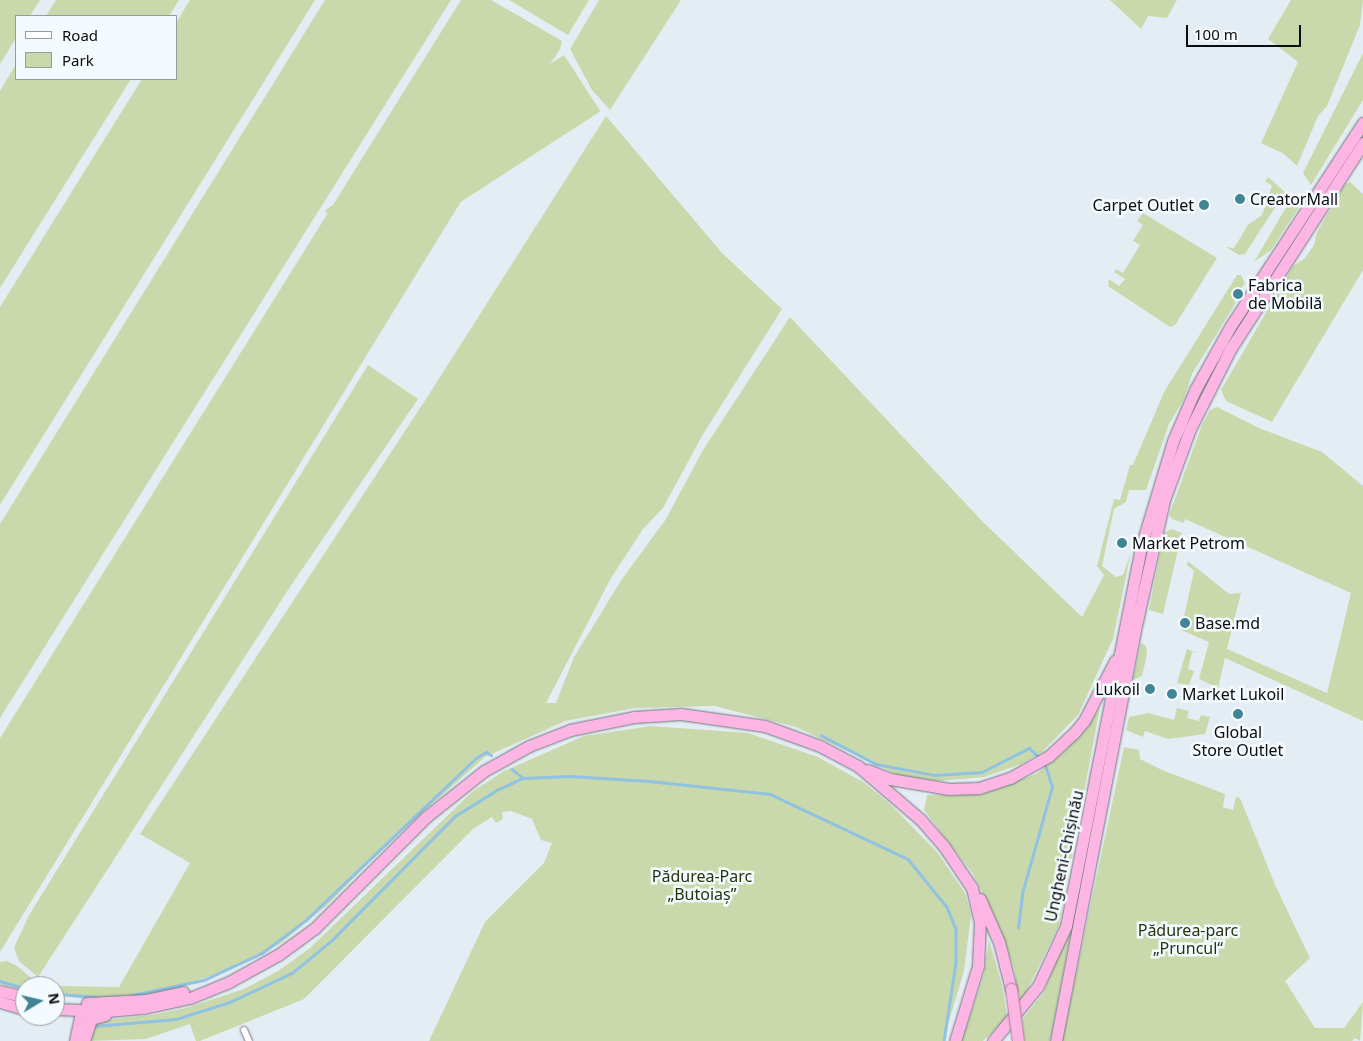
<!DOCTYPE html>
<html>
<head>
<meta charset="utf-8">
<style>
  body { margin:0 }
  #map { position:relative; width:1363px; height:1041px; overflow:hidden; background:#e5edf4; font-family:"Noto Sans",sans-serif }
  div>[style] { position:absolute }
  [style*='--x'] { left:calc(var(--x)*1px); top:calc(var(--y)*1px); width:calc(var(--w)*1px); rotate:calc(var(--a)*1deg) }
  .green>* { inset:0; background:#c9d9ac; transform-origin:0 0 }
  .stream>* { height:2.5px; margin:-1.25px; padding:0 1.25px; transform-origin:1.25px; border-radius:1.25px; background:#91c2e2 }
  .roads { filter:drop-shadow(0 0 1px #6f767c) drop-shadow(0 0 1px #6f767c) }
  .street>* { height:6px; margin:-3px; padding:0 3px; transform-origin:3px; border-radius:3px; background:#fff }
  .highway>* { height:11px; margin:-5.5px; padding:0 5.5px; transform-origin:5.5px; border-radius:5.5px; background:#fdb6e4 }
  .bridges { filter:drop-shadow(0 0 1px #a87b99) drop-shadow(0 0 1px #a87b99) }
  .highway-bridge>* { height:11px; margin:-5.5px; padding:0 5.5px; transform-origin:5.5px; border-radius:5.5px; background:#fdb6e4 }
  .dots>* { width:14px; height:14px; translate:-50% -50%; box-sizing:border-box; border:2px solid #f5fafe; border-radius:50% }
  span { translate:-50% -50%; white-space:nowrap; text-align:center; line-height:1.15; -webkit-text-stroke:5px #f5fafe; paint-order:stroke }
  .poi-label { font-size:16px; color:#0b0d0f }
  .left { translate:0 -50%; text-align:left }
  .right { translate:-100% -50%; text-align:right }
  .street-label { font-size:16px; color:#0b0d0f }
  .park-label { font-size:16px; color:#28330e }
  .legend { position:absolute; left:15px; top:15px; width:162px; height:65px; box-sizing:border-box; background:#f5fafe; border:1px solid #979b9e; margin:0; padding:6px 9px; list-style:none; font-size:15px; color:#0b0d0f }
  .legend li { display:flex; align-items:center; gap:10px; height:25px }
  .legend b { width:25px; border:1px solid #979b9e }
  .north { position:absolute; left:15px; top:976px; width:50px; height:50px; box-sizing:border-box; background:#f5fafe; border:1px solid #979b9e; border-radius:50%; rotate:81deg; font-size:14px; font-weight:700; line-height:20px; text-align:center; color:#0b0d0f }
  .north::after { content:''; display:block; margin:auto; width:18px; height:22px; background:#408593; clip-path:polygon(50% 0,100% 100%,50% 72%,0 100%) }
  .scale { position:absolute; left:1186px; top:25px; width:115px; height:22px; box-sizing:border-box; border:2px solid #0b0d0f; border-top:0; padding-left:6px; font-size:15px; line-height:18px; white-space:nowrap; color:#0b0d0f; -webkit-text-stroke:4px #f5fafe; paint-order:stroke }
</style>
</head>
<body>
<div id="map">
  <div class="green">
    <i style="clip-path:polygon(0 0,40px 0,30px 16px,16px 16px,16px 38px,0 64px)"></i>
    <i style="clip-path:polygon(56px 0,179px 0,169px 16px,46px 16px)"></i>
    <i style="clip-path:polygon(190px 0,315px 0,0 505px,0 307px,142px 79px,176px 79px,176px 23px)"></i>
    <i style="clip-path:polygon(325px 0,451px 0,0 718px,0 524px)"></i>
    <i style="clip-path:polygon(461px 0,491px 0,562px 41px,560px 49px,465px 195px,0 952px,0 738px)"></i>
    <i style="clip-path:polygon(509px 0,589px 0,568px 35px)"></i>
    <i style="clip-path:polygon(599px 0,681px 0,610px 110px,592px 90px,570px 49px)"></i>
    <i style="clip-path:polygon(1110px 0,1177px 0,1167px 18px,1148px 16px,1141px 29px)"></i>
    <i style="clip-path:polygon(1291px 0,1363px 0,1360px 25px,1327px 106px,1318px 116px,1297px 166px,1284px 154px,1261px 143px,1298px 62px,1268px 39px)"></i>
    <i style="clip-path:polygon(1363px 53px,1363px 100px,1311px 185px,1303px 173px)"></i>
    <i style="left:564px;top:55px;width:67px;height:285px;rotate:57deg"></i>
    <i style="clip-path:polygon(16px 64px,16px 79px,131px 79px,0 288px,0 91px)"></i>
    <i style="clip-path:polygon(606px 116px,722px 253px,782px 309px,702px 436px,663px 508px,643px 529px,611px 578px,546px 703px,556px 703px,574px 657px,622px 579px,666px 519px,703px 450px,790px 317px,983px 522px,1082px 617px,1104px 575px,1097px 566px,1114px 499px,1120px 500px,1130px 465px,1133px 465px,1164px 392px,1237px 275px,1241px 275px,1245px 284px,1234px 296px,1235px 304px,1192px 374px,1184px 399px,1169px 424px,1146px 490px,1129px 490px,1126px 502px,1114px 509px,1102px 566px,1116px 577px,1123px 575px,1131px 552px,1113px 639px,1078px 715px,1042px 752px,1021px 764px,984px 777px,939px 781px,898px 775px,796px 727px,715px 706px,635px 708px,565px 721px,485px 757px,389px 842px,326px 906px,281px 943px,243px 964px,169px 991px,99px 1000px,58px 996px,60px 986px,119px 987px,190px 863px,140px 834px,426px 399px)"></i>
    <i style="clip-path:polygon(1268px 177px,1285px 192px,1245px 254px,1239px 255px,1226px 247px,1234px 248px,1248px 225px,1262px 215px,1272px 186px,1265px 181px)"></i>
    <i style="clip-path:polygon(1350px 182px,1363px 194px,1363px 270px,1272px 422px,1226px 401px,1221px 390px,1293px 266px,1305px 258px,1314px 245px,1317px 232px,1344px 186px)"></i>
    <i style="clip-path:polygon(1297px 198px,1299px 207px,1271px 250px,1254px 262px,1291px 199px)"></i>
    <i style="clip-path:polygon(1143px 213px,1217px 258px,1175px 325px,1170px 327px,1108px 286px,1109px 279px,1119px 286px,1125px 279px,1114px 272px,1116px 269px,1123px 273px,1140px 245px,1133px 241px,1143px 225px,1137px 221px)"></i>
    <i style="clip-path:polygon(368px 365px,418px 399px,288px 590px,38px 977px,19px 961px,14px 948px,28px 917px)"></i>
    <i style="clip-path:polygon(1217px 407px,1259px 428px,1322px 452px,1363px 486px,1363px 721px,1225px 658px,1218px 688px,1199px 679px,1209px 642px,1181px 630px,1194px 571px,1187px 565px,1188px 561px,1229px 594px,1241px 593px,1227px 649px,1327px 693px,1351px 593px,1185px 519px,1184px 523px,1172px 519px,1169px 515px,1202px 425px,1210px 410px)"></i>
    <i style="clip-path:polygon(1171px 529px,1182px 533px,1163px 614px,1149px 610px,1164px 533px)"></i>
    <i style="clip-path:polygon(1141px 643px,1146px 646px,1147px 654px,1142px 676px,1133px 680px)"></i>
    <i style="clip-path:polygon(1187px 649px,1197px 653px,1192px 652px,1188px 669px,1194px 671px,1189px 685px,1177px 683px)"></i>
    <i style="clip-path:polygon(1100px 707px,1059px 925px,1020px 1005px,1014px 968px,1000px 929px,973px 874px,924px 810px,927px 795px,983px 794px,1036px 774px,1062px 754px,1086px 729px)"></i>
    <i style="clip-path:polygon(1177px 708px,1189px 711px,1187px 718px,1199px 721px,1201px 715px,1210px 717px,1205px 734px,1168px 739px,1145px 731px,1143px 737px,1126px 730px,1129px 717px,1148px 713px,1174px 720px)"></i>
    <i style="clip-path:polygon(651px 726px,748px 733px,818px 757px,863px 782px,890px 804px,937px 852px,965px 893px,971px 915px,964px 971px,943px 1041px,429px 1041px,485px 922px,544px 863px,552px 843px,541px 840px,532px 819px,511px 811px,502px 812px,503px 819px,496px 823px,492px 817px,474px 828px,304px 999px,200px 1041px,196px 1041px,190px 1024px,146px 1039px,88px 1041px,95px 1021px,152px 1015px,186px 1008px,244px 989px,278px 971px,310px 948px,472px 792px,504px 771px,584px 736px)"></i>
    <i style="clip-path:polygon(1124px 747px,1139px 750px,1140px 759px,1162px 770px,1225px 794px,1223px 807px,1233px 810px,1236px 797px,1240px 798px,1276px 887px,1310px 958px,1285px 981px,1315px 1028px,1344px 1028px,1363px 1002px,1360px 1041px,1355px 1038px,1352px 1041px,1062px 1041px)"></i>
    <i style="clip-path:polygon(1075px 913px,1050px 1041px,1024px 1041px,1021px 1021px,1044px 992px)"></i>
    <i style="clip-path:polygon(989px 940px,1003px 989px,1007px 1018px,983px 1041px,962px 1041px,984px 974px)"></i>
    <i style="clip-path:polygon(7px 961px,17px 966px,41px 986px,25px 986px,25px 990px,0 984px,0 962px)"></i>
  </div>
  <div class="stream">
    <i style="--x:821;--y:735;--w:62;--a:27.8"></i>
    <i style="--x:876;--y:764;--w:60;--a:10.6"></i>
    <i style="--x:935;--y:775;--w:47;--a:-3.7"></i>
    <i style="--x:982;--y:772;--w:53;--a:-27.1"></i>
    <i style="--x:1029;--y:748;--w:13;--a:42"></i>
    <i style="--x:512;--y:769;--w:14;--a:39"></i>
    <i style="--x:523;--y:778;--w:47;--a:-2.4"></i>
    <i style="--x:570;--y:776;--w:79;--a:3.6"></i>
    <i style="--x:649;--y:781;--w:122;--a:6.1"></i>
    <i style="--x:770;--y:794;--w:153;--a:25.2"></i>
    <i style="--x:908;--y:859;--w:62;--a:50.9"></i>
    <i style="--x:947;--y:907;--w:24;--a:68"></i>
    <i style="--x:956;--y:929;--w:34;--a:90"></i>
    <i style="--x:956;--y:963;--w:79;--a:98.7"></i>
    <i style="--x:1018;--y:928;--w:38;--a:-83"></i>
    <i style="--x:1023;--y:890;--w:107;--a:-74.3"></i>
    <i style="--x:1052;--y:787;--w:23;--a:-108"></i>
    <i style="--x:0;--y:981;--w:26;--a:16"></i>
    <i style="--x:61;--y:994;--w:35;--a:5"></i>
    <i style="--x:132;--y:995;--w:74;--a:-11.8"></i>
    <i style="--x:204;--y:980;--w:64;--a:-25"></i>
    <i style="--x:262;--y:953;--w:55;--a:-36.9"></i>
    <i style="--x:306;--y:920;--w:235;--a:-43.6"></i>
    <i style="--x:476;--y:758;--w:12;--a:-31"></i>
    <i style="--x:486;--y:752;--w:6;--a:31"></i>
    <i style="--x:95;--y:1026;--w:81;--a:-4.9"></i>
    <i style="--x:176;--y:1019;--w:57;--a:-17.5"></i>
    <i style="--x:230;--y:1002;--w:68;--a:-25.1"></i>
    <i style="--x:292;--y:973;--w:52;--a:-39.5"></i>
    <i style="--x:332;--y:940;--w:175;--a:-45.2"></i>
    <i style="--x:455;--y:816;--w:49;--a:-31.8"></i>
    <i style="--x:497;--y:790;--w:29;--a:-25"></i>
  </div>
  <div class="roads">
    <div class="street">
      <i style="--x:244;--y:1030;--w:12;--a:66"></i>
    </div>
    <div class="highway">
      <i style="--x:867;--y:770;--w:25;--a:21"></i>
      <i style="--x:890;--y:779;--w:60;--a:9.6"></i>
      <i style="--x:949;--y:789;--w:30;--a:-2"></i>
      <i style="--x:979;--y:788;--w:33;--a:-18"></i>
      <i style="--x:1010;--y:778;--w:45;--a:-29.4"></i>
      <i style="--x:1049;--y:756;--w:33;--a:-43"></i>
      <i style="--x:1073;--y:734;--w:17;--a:-50"></i>
      <i style="--x:1084;--y:721;--w:68;--a:-62.7"></i>
      <i style="--x:980;--y:899;--w:47;--a:66.2"></i>
      <i style="--x:999;--y:942;--w:49;--a:75.7"></i>
      <i style="--x:0;--y:991;--w:26;--a:13"></i>
      <i style="--x:0;--y:1002;--w:26;--a:16"></i>
      <i style="--x:87;--y:1003;--w:59;--a:-2.9"></i>
      <i style="--x:146;--y:1000;--w:38;--a:-12"></i>
      <i style="--x:55;--y:1009;--w:53;--a:2.2"></i>
      <i style="--x:108;--y:1011;--w:36;--a:-5"></i>
      <i style="--x:144;--y:1008;--w:47;--a:-12.3"></i>
      <i style="--x:190;--y:998;--w:42;--a:-22.3"></i>
      <i style="--x:229;--y:982;--w:56;--a:-28.9"></i>
      <i style="--x:278;--y:955;--w:46;--a:-36.1"></i>
      <i style="--x:315;--y:928;--w:157;--a:-45"></i>
      <i style="--x:426;--y:817;--w:74;--a:-38.4"></i>
      <i style="--x:484;--y:771;--w:51;--a:-29.1"></i>
      <i style="--x:529;--y:746;--w:44;--a:-21.3"></i>
      <i style="--x:570;--y:730;--w:65;--a:-11.5"></i>
      <i style="--x:634;--y:717;--w:47;--a:-3.7"></i>
      <i style="--x:681;--y:714;--w:85;--a:8.1"></i>
      <i style="--x:765;--y:726;--w:59;--a:20"></i>
      <i style="--x:820;--y:746;--w:43;--a:27.8"></i>
      <i style="--x:858;--y:766;--w:83;--a:40.6"></i>
      <i style="--x:921;--y:820;--w:33;--a:49"></i>
      <i style="--x:943;--y:845;--w:52;--a:56"></i>
      <i style="--x:972;--y:888;--w:35;--a:77"></i>
      <i style="--x:980;--y:922;--w:44;--a:92.6"></i>
      <i style="--x:978;--y:966;--w:78;--a:107"></i>
      <i style="--x:75;--y:1041;--w:25;--a:-78"></i>
      <i style="--x:80;--y:1017;--w:11;--a:-52"></i>
      <i style="--x:84;--y:1041;--w:23;--a:-72"></i>
      <i style="--x:91;--y:1019;--w:15;--a:-16"></i>
      <i style="--x:993;--y:1041;--w:71;--a:-50.7"></i>
      <i style="--x:1038;--y:986;--w:66;--a:-65"></i>
      <i style="--x:1066;--y:926;--w:386;--a:-78.8"></i>
      <i style="--x:1141;--y:547;--w:111;--a:-73.2"></i>
      <i style="--x:1173;--y:441;--w:56;--a:-66.7"></i>
      <i style="--x:1195;--y:390;--w:72;--a:-60.9"></i>
      <i style="--x:1230;--y:327;--w:244;--a:-56.9"></i>
      <i style="--x:1056;--y:1041;--w:428;--a:-79.1"></i>
      <i style="--x:1137;--y:621;--w:124;--a:-77.4"></i>
      <i style="--x:1164;--y:500;--w:76;--a:-69.9"></i>
      <i style="--x:1190;--y:429;--w:91;--a:-63.2"></i>
      <i style="--x:1231;--y:348;--w:244;--a:-57.2"></i>
    </div>
  </div>
  <div class="bridges">
    <div class="highway-bridge">
      <i style="--x:1011;--y:989;--w:52;--a:82.3"></i>
    </div>
  </div>
  <div class="dots">
    <i style="left:1240px;top:199px;background:#408593"></i>
    <i style="left:1204px;top:205px;background:#408593"></i>
    <i style="left:1238px;top:294px;background:#408593"></i>
    <i style="left:1122px;top:543px;background:#408593"></i>
    <i style="left:1185px;top:623px;background:#408593"></i>
    <i style="left:1150px;top:689px;background:#408593"></i>
    <i style="left:1172px;top:694px;background:#408593"></i>
    <i style="left:1238px;top:714px;background:#408593"></i>
  </div>
  <div class="poi-label">
    <span class="left" style="left:1250px;top:199px">CreatorMall</span>
    <span class="right" style="left:1194px;top:205px">Carpet Outlet</span>
    <span class="left" style="left:1248px;top:294px">Fabrica<br>de Mobilă</span>
    <span class="left" style="left:1132px;top:543px">Market Petrom</span>
    <span class="left" style="left:1195px;top:623px">Base.md</span>
    <span class="right" style="left:1140px;top:689px">Lukoil</span>
    <span class="left" style="left:1182px;top:694px">Market Lukoil</span>
    <span style="left:1238px;top:741px">Global<br>Store Outlet</span>
  </div>
  <div class="street-label">
    <span style="left:1064px;top:856px;rotate:-78deg">Ungheni-Chișinău</span>
  </div>
  <div class="park-label">
    <span style="left:702px;top:885px">Pădurea-Parc<br>„Butoiaș”</span>
    <span style="left:1188px;top:939px">Pădurea-parc<br>„Pruncul“</span>
  </div>
  <ul class="legend">
  <li><b style="height:6px;background:#fff"></b>Road</li>
  <li><b style="height:14px;background:#c9d9ac"></b>Park</li>
  </ul>
  <div class="north">N</div>
  <div class="scale">100 m</div>
</div>
</body>
</html>
